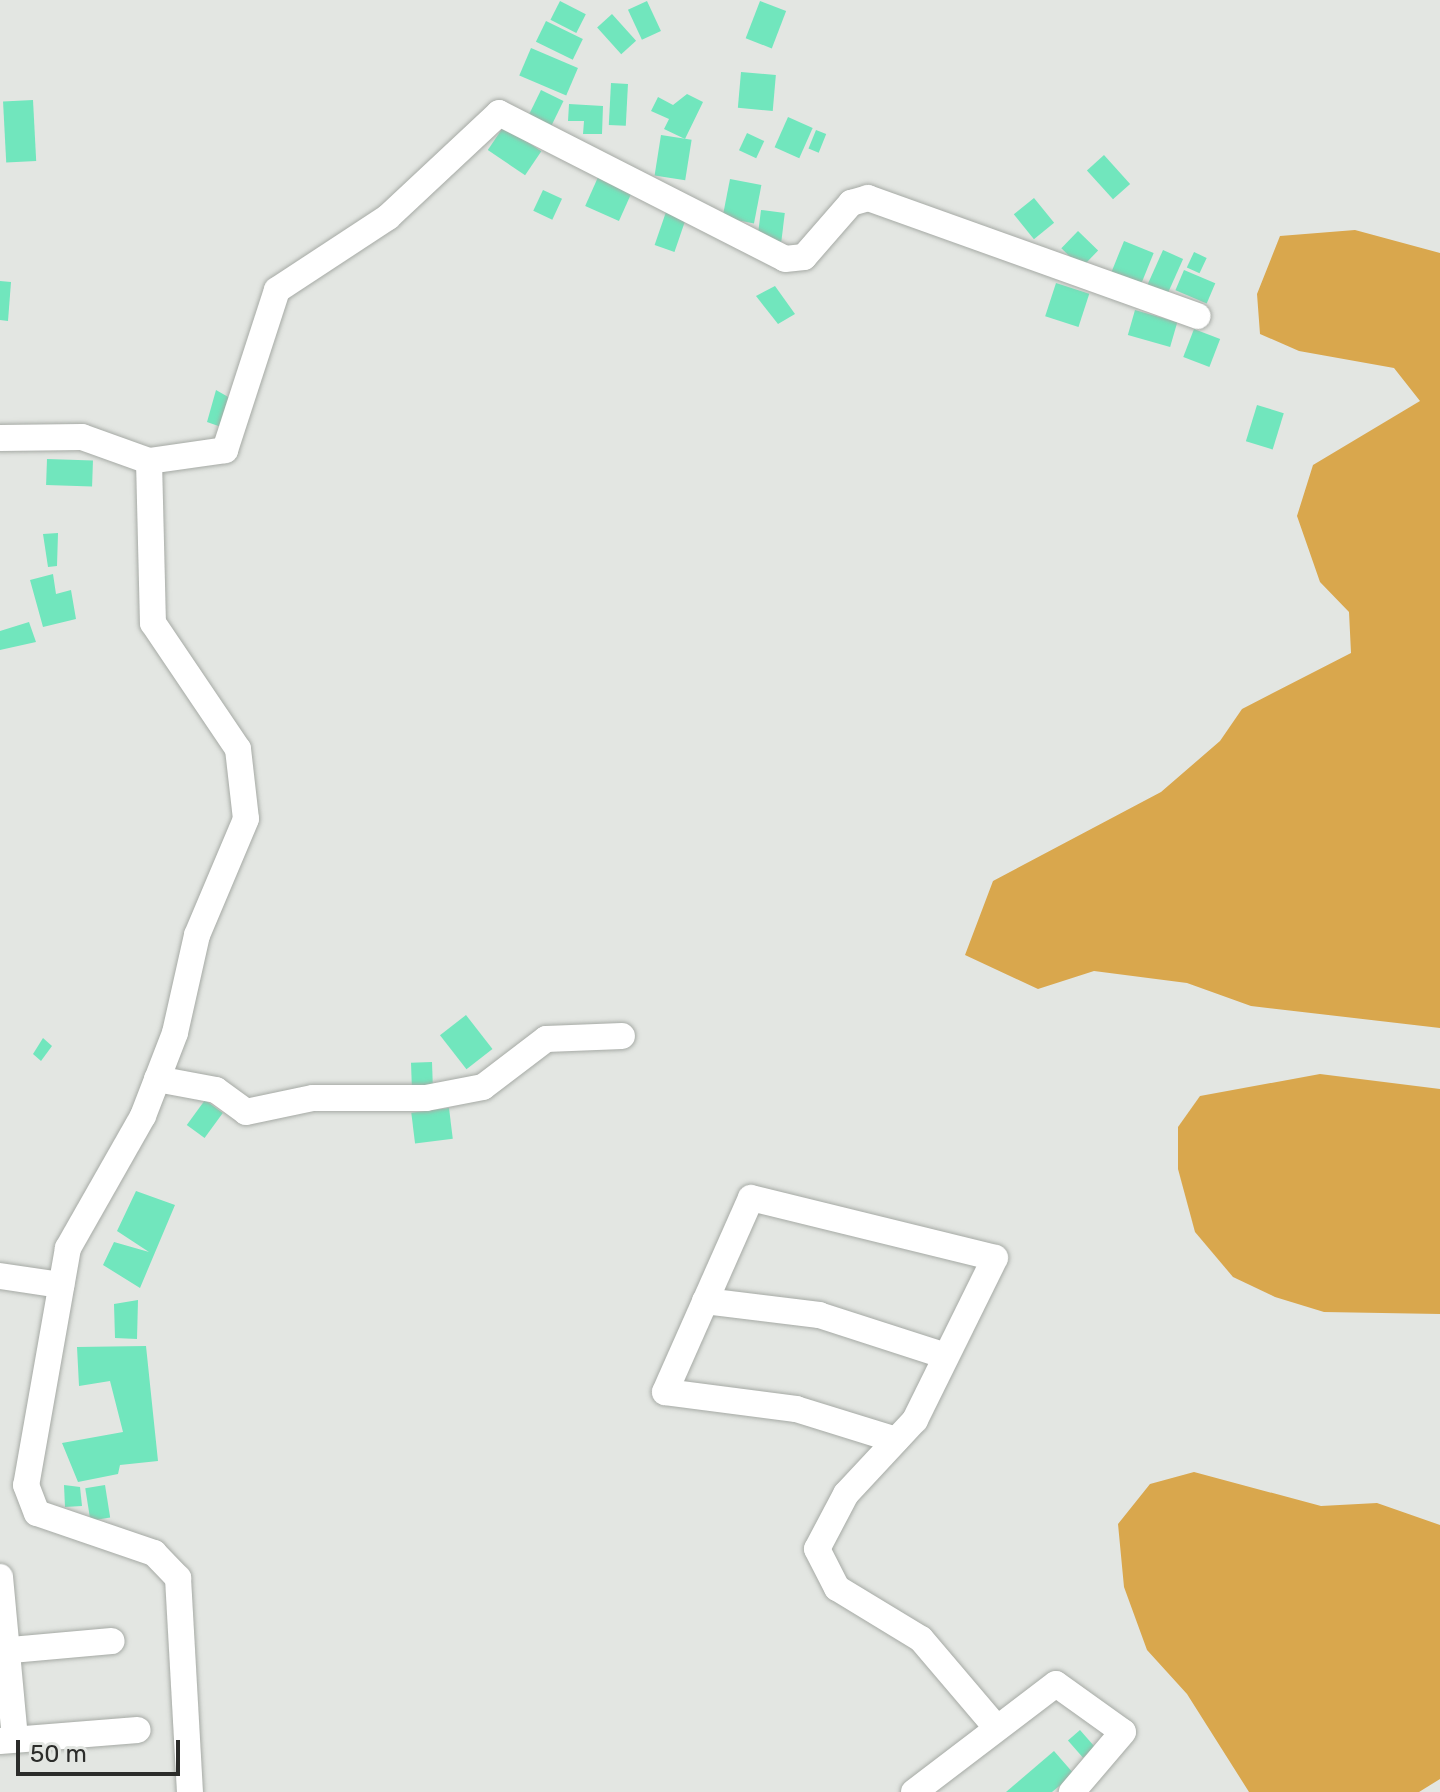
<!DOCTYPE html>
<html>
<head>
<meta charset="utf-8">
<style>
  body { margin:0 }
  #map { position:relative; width:1440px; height:1792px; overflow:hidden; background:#e3e6e2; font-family:Rubik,sans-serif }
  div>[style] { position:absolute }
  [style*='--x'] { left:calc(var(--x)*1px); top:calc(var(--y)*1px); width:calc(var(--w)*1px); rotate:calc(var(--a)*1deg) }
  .forest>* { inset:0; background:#d9a74d }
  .building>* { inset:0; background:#71e6bd; transform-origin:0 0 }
  .roads { filter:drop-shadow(0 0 2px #a6aaa5) drop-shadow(0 0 2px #a6aaa5) }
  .minor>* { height:26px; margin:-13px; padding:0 13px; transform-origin:13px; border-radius:13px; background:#fff }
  span { translate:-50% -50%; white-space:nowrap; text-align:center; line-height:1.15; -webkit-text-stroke:6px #e3e6e2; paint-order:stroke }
  .scale { position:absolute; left:16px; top:1740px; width:164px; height:36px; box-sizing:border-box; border:4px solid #2b2c2a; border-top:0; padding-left:10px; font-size:24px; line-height:28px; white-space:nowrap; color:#2b2c2a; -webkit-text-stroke:6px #e3e6e2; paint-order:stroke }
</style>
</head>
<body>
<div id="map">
  <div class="forest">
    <i style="clip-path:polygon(1355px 230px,1440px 253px,1440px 1028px,1251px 1006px,1187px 983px,1094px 971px,1038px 989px,965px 955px,993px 881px,1161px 792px,1220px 741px,1242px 709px,1351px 653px,1349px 612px,1320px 582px,1297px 516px,1313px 465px,1420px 401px,1394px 368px,1299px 351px,1260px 334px,1257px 294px,1280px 236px)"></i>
    <i style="clip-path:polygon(1320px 1074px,1440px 1089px,1440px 1314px,1324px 1312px,1275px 1297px,1233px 1277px,1195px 1232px,1178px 1169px,1178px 1127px,1200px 1096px)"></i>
    <i style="clip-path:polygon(1194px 1472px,1321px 1506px,1377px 1503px,1440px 1525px,1440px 1779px,1419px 1792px,1249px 1792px,1187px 1694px,1147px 1650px,1124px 1587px,1118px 1524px,1150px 1484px)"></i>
  </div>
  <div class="building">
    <i style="left:560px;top:1px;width:29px;height:21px;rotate:27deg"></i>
    <i style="left:647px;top:1px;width:33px;height:21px;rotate:65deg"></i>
    <i style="left:760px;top:1px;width:28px;height:40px;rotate:21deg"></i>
    <i style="left:612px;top:14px;width:36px;height:20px;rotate:48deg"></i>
    <i style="left:546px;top:21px;width:41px;height:23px;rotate:26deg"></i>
    <i style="left:531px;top:48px;width:51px;height:30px;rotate:23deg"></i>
    <i style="left:741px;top:72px;width:35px;height:36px;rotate:5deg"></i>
    <i style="left:611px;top:83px;width:17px;height:42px;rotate:3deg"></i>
    <i style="left:541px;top:90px;width:25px;height:34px;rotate:26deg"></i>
    <i style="clip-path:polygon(687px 94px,703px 102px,685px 139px,664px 129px,669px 119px,651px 111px,658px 97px,673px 105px)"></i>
    <i style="left:33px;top:100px;width:61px;height:30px;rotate:87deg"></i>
    <i style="clip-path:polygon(569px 104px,603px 106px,602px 134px,583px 134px,584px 121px,568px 121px)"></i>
    <i style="left:788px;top:117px;width:27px;height:33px;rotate:24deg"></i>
    <i style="left:504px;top:126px;width:45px;height:29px;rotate:34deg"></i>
    <i style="left:816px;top:130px;width:11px;height:20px;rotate:22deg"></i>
    <i style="left:747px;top:133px;width:19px;height:19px;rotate:25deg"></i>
    <i style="left:661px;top:135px;width:31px;height:41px;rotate:9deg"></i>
    <i style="left:1104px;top:155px;width:39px;height:23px;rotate:48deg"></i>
    <i style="left:599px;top:175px;width:37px;height:34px;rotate:24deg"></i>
    <i style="left:730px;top:179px;width:32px;height:39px;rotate:11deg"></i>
    <i style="left:543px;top:190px;width:21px;height:23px;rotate:25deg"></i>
    <i style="left:1034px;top:198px;width:32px;height:26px;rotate:51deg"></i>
    <i style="left:761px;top:210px;width:24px;height:29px;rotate:7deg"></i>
    <i style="left:666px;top:212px;width:21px;height:35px;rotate:19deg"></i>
    <i style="left:1078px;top:231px;width:28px;height:24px;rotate:44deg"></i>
    <i style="left:1124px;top:241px;width:32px;height:37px;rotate:22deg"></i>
    <i style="left:1163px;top:250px;width:22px;height:42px;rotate:24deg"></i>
    <i style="left:1194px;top:252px;width:14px;height:17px;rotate:25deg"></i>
    <i style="left:1184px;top:270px;width:34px;height:22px;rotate:23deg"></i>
    <i style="clip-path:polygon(0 281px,11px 282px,8px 321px,0 320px)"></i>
    <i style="left:1056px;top:283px;width:35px;height:35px;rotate:18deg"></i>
    <i style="clip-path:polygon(775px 286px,795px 314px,778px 324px,756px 296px)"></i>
    <i style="left:1135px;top:310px;width:44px;height:26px;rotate:16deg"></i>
    <i style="left:1194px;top:329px;width:28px;height:30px;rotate:21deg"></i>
    <i style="clip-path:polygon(216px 390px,237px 402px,227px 429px,207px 422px)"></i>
    <i style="left:1257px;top:405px;width:28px;height:38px;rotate:17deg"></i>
    <i style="left:47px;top:459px;width:46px;height:26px;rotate:2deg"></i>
    <i style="clip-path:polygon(58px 533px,57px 566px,48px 567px,43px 534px)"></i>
    <i style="clip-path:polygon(53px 574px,56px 594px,71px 590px,76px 619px,43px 627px,30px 580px)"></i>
    <i style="clip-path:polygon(29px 622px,36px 642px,0 650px,0 631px)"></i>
    <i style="left:466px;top:1015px;width:43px;height:33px;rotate:52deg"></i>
    <i style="clip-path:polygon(43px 1038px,52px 1046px,41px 1061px,33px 1054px)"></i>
    <i style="left:432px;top:1062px;width:24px;height:21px;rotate:88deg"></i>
    <i style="left:205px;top:1100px;width:22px;height:31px;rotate:36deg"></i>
    <i style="left:449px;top:1108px;width:31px;height:38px;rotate:83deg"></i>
    <i style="clip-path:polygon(136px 1191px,175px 1205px,140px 1288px,103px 1265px,114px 1242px,149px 1252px,117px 1231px)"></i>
    <i style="clip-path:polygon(138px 1300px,137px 1339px,115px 1338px,114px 1304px)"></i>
    <i style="clip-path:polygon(146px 1346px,158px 1461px,120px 1465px,118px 1474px,78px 1482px,62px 1443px,123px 1432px,110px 1381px,79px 1386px,77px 1347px)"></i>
    <i style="clip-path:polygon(64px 1485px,80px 1487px,82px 1506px,65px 1507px)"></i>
    <i style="left:105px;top:1485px;width:33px;height:20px;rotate:81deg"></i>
    <i style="left:1080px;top:1730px;width:23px;height:16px;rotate:49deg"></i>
    <i style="clip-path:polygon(1054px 1751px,1074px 1774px,1052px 1792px,1006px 1792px)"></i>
  </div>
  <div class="roads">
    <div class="minor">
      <i style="--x:0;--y:438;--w:82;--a:-0.7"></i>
      <i style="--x:82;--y:437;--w:71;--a:19.7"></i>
      <i style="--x:149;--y:461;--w:77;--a:-8.2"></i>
      <i style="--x:225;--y:450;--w:168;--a:-72"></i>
      <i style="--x:277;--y:290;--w:133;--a:-33.3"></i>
      <i style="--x:388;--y:217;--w:152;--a:-43.1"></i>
      <i style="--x:499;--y:113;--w:321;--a:27"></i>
      <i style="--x:785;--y:259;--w:19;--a:-6"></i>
      <i style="--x:804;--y:257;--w:72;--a:-49"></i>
      <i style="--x:851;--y:203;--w:18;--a:-16"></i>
      <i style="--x:868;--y:198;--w:350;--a:19.7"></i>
      <i style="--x:149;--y:461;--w:162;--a:88.6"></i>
      <i style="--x:153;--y:623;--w:152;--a:56"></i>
      <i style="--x:238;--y:749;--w:70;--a:83.5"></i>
      <i style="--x:246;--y:819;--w:126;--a:112.9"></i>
      <i style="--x:197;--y:935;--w:100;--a:102.7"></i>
      <i style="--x:175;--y:1033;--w:89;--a:111.1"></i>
      <i style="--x:143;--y:1116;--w:152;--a:119.6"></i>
      <i style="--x:68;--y:1248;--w:241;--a:100"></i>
      <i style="--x:26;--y:1485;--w:30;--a:69"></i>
      <i style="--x:37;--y:1513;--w:124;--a:18.9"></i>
      <i style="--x:154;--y:1553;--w:35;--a:46"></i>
      <i style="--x:178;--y:1578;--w:214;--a:86.8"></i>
      <i style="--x:157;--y:1079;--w:60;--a:10.6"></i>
      <i style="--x:216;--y:1090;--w:37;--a:36"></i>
      <i style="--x:246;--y:1112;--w:68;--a:-11.8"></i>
      <i style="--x:313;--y:1098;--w:113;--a:0"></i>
      <i style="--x:426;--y:1098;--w:58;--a:-10.9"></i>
      <i style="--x:483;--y:1087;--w:79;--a:-37.3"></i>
      <i style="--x:546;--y:1039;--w:76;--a:-2.3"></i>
      <i style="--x:0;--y:1276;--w:62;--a:8.4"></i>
      <i style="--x:705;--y:1301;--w:115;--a:7"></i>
      <i style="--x:819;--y:1315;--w:133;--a:17.9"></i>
      <i style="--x:896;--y:1440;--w:105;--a:-162.8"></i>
      <i style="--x:796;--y:1409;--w:132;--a:-172.6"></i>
      <i style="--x:665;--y:1392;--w:212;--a:-66.1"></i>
      <i style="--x:751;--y:1198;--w:251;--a:13.8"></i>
      <i style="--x:995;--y:1258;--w:181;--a:116.3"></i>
      <i style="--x:915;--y:1420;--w:101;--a:133"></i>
      <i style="--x:846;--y:1494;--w:62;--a:117.8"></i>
      <i style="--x:817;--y:1549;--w:44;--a:62.9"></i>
      <i style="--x:837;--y:1588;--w:98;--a:31.3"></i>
      <i style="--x:921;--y:1639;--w:116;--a:49.6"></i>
      <i style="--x:0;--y:1577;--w:163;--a:84.7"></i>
      <i style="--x:0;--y:1651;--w:112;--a:-5.1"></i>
      <i style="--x:0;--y:1741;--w:138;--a:-4.6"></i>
      <i style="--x:914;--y:1792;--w:178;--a:-37.3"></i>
      <i style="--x:1056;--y:1684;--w:82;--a:35.6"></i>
      <i style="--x:1123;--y:1732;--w:79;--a:130.4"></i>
    </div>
  </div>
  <div class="scale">50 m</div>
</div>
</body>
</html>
